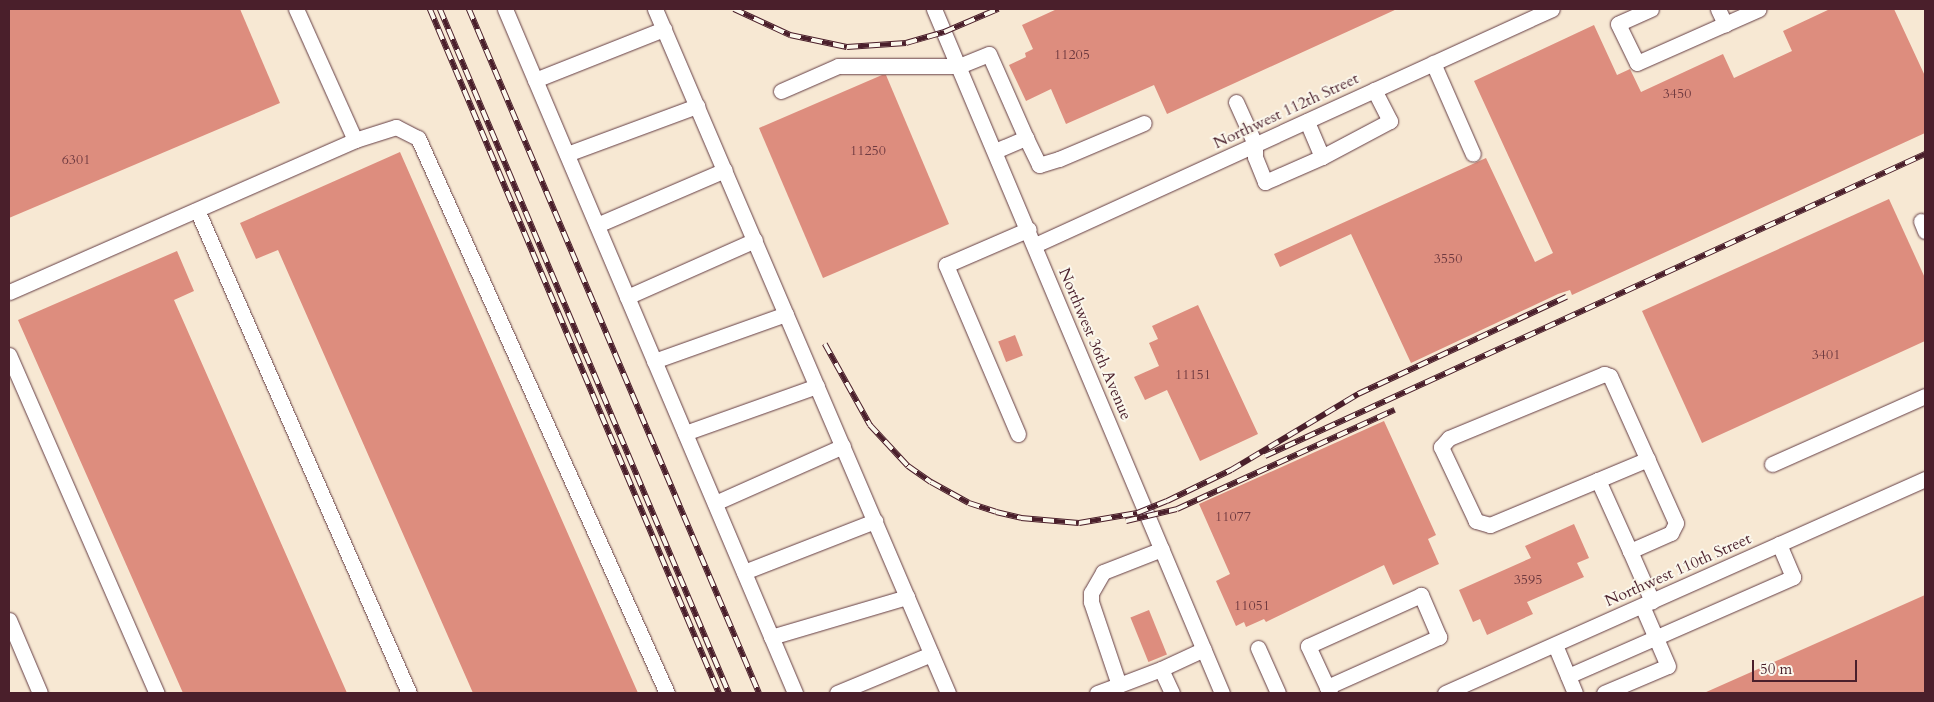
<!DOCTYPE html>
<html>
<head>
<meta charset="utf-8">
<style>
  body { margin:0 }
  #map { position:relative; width:1934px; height:702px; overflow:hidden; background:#f7e8d3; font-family:Cardo,serif }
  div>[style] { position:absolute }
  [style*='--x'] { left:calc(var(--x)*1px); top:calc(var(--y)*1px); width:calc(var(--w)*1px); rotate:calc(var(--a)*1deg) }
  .building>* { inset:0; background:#dd8d7e; transform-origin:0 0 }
  .roads { filter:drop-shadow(0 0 1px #643d44) drop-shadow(0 0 1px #643d44) }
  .minor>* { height:15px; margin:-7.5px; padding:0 7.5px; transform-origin:7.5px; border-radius:7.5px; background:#fff }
  .rail>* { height:5.5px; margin-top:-2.75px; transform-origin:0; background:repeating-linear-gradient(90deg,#fbf7ec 0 11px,#4a1f2b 0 22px); box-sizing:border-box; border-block:1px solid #4a1f2b }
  span { translate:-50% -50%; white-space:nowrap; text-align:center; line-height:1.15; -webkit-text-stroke:4px #fbf7ec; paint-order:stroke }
  .number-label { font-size:14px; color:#6f3a40 }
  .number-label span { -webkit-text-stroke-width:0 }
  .street-label { font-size:16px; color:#4a1f2b }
  .frame { position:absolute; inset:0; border:10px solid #4a1f2b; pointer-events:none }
  .scale { position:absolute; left:1752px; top:660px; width:105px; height:22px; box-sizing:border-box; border:2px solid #4a1f2b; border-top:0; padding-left:6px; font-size:15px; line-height:18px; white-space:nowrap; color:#4a1f2b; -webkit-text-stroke:4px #fbf7ec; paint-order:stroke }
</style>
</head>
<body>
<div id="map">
  <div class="building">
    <i style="clip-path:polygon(9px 9px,240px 9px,280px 103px,9px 218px)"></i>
    <i style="clip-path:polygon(1057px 9px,1397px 9px,1167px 114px,1154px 85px,1066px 124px,1051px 89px,1026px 101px,1009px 65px,1026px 57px,1025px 53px,1033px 49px,1022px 25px)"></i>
    <i style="clip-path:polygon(1830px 9px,1894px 9px,1925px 76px,1925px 133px,1572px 295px,1570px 290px,1558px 294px,1411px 363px,1351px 234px,1280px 267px,1274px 254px,1486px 158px,1535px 262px,1553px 253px,1474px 81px,1594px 25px,1617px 75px,1630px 69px,1641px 92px,1723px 54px,1734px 78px,1792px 51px,1783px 31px)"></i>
    <i style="clip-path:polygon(882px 75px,886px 75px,949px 224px,823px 278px,759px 128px)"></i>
    <i style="clip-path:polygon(400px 152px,638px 693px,473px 693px,278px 250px,256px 259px,240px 223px)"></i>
    <i style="clip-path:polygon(1889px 199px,1925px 278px,1925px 341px,1702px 443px,1642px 311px)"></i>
    <i style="clip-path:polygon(177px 251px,194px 291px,174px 300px,347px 693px,183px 693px,18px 320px)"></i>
    <i style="clip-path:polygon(1198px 305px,1258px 434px,1200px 461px,1167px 390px,1145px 400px,1134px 377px,1159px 366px,1149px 343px,1158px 339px,1152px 326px)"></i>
    <i style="left:1015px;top:335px;width:22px;height:18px;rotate:69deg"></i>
    <i style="clip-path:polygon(1384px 421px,1436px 535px,1428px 539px,1439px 564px,1393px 585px,1384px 565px,1266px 622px,1264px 619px,1246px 627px,1244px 622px,1236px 626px,1216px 581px,1230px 574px,1199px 504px)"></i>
    <i style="clip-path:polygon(1574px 524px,1589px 558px,1577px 563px,1584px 577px,1527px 602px,1533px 614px,1487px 635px,1480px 619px,1473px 622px,1459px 590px,1531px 558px,1525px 546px)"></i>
    <i style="clip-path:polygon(1925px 595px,1925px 693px,1704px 693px)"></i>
    <i style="left:1149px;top:610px;width:48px;height:20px;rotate:68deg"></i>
  </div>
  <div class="roads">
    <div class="minor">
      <i style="--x:505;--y:9;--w:743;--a:67.02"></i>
      <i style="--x:655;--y:9;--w:744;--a:66.81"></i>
      <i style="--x:934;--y:9;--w:742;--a:67.17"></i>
      <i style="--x:1651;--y:9;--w:36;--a:156"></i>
      <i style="--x:1618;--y:24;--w:43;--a:64"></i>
      <i style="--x:1637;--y:63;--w:133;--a:-23.9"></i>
      <i style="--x:1718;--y:9;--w:17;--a:65"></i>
      <i style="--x:1433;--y:63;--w:99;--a:66.3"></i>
      <i style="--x:535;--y:80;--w:139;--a:-21.6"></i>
      <i style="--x:781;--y:91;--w:62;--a:-23.7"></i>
      <i style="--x:838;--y:66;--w:121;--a:0"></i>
      <i style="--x:959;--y:66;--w:32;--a:-22"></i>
      <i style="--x:989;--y:54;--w:92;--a:66.2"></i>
      <i style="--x:1236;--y:102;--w:46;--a:65.7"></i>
      <i style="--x:1255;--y:144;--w:13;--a:90"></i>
      <i style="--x:1255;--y:157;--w:27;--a:68"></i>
      <i style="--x:1265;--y:182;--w:62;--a:-23.7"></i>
      <i style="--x:1322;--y:157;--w:39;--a:-113"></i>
      <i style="--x:355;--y:140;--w:43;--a:-17.6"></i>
      <i style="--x:396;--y:127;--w:25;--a:27"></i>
      <i style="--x:418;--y:138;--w:608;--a:65.84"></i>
      <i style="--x:995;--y:151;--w:34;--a:-23"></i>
      <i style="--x:1026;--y:138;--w:30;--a:64"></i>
      <i style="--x:1039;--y:165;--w:21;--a:-17"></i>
      <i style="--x:1059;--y:159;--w:92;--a:-23"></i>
      <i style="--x:567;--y:154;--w:139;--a:-20.3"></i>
      <i style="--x:1322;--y:157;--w:77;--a:-27.9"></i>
      <i style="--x:1390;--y:121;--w:35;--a:-117"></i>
      <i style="--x:197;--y:210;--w:527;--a:66.3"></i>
      <i style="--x:1921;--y:221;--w:11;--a:68"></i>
      <i style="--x:597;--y:225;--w:139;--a:-23.3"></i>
      <i style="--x:1035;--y:245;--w:568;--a:-24.54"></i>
      <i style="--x:9;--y:292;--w:378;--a:-23.7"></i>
      <i style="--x:355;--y:140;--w:144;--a:-114.2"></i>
      <i style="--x:627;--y:297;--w:140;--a:-24"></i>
      <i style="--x:9;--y:355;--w:369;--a:66.4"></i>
      <i style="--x:654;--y:361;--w:140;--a:-19.6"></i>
      <i style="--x:685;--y:433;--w:140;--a:-19.6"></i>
      <i style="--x:1018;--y:434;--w:184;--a:-113.1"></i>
      <i style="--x:946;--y:265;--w:90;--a:-23.4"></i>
      <i style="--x:1772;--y:464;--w:167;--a:-24"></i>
      <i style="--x:1598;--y:480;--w:54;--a:-22.8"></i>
      <i style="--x:715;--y:503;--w:140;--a:-24"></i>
      <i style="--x:1630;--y:551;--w:78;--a:-114.3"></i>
      <i style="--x:1598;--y:480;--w:117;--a:157.4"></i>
      <i style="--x:1490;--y:525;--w:15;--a:-164"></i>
      <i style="--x:1476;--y:521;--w:82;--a:-115.3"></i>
      <i style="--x:1441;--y:447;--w:12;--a:-48"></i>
      <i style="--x:1449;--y:438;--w:168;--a:-22.4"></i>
      <i style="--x:1604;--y:374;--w:6;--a:18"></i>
      <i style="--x:1610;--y:376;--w:161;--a:65.8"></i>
      <i style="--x:1676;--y:523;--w:11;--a:117"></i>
      <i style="--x:1671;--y:533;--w:45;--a:156.3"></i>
      <i style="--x:1630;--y:551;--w:55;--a:66.3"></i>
      <i style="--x:744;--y:572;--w:141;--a:-21.3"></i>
      <i style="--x:9;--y:620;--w:79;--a:67"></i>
      <i style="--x:771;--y:637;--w:142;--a:-16.4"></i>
      <i style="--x:1555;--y:645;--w:52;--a:67.4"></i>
      <i style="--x:1258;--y:648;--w:49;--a:66"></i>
      <i style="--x:1161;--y:669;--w:45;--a:159.1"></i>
      <i style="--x:1119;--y:685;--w:88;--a:-108.6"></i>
      <i style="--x:1091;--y:602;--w:9;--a:-90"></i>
      <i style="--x:1091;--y:593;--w:24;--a:-60"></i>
      <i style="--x:1103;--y:572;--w:63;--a:-21.3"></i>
      <i style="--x:1568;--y:676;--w:246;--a:-23.7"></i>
      <i style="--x:1793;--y:577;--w:36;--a:-113"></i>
      <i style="--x:1327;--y:687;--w:123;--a:-24.1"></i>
      <i style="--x:1439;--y:637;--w:46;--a:-113.2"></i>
      <i style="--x:1421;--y:595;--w:124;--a:155.7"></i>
      <i style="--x:1308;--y:646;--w:45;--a:65.1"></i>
      <i style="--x:1327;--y:687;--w:7;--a:63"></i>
      <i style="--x:837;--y:693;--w:102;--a:-22.5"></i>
      <i style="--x:1097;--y:693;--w:23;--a:-20"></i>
      <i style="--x:1172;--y:693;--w:26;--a:-115"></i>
      <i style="--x:1161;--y:669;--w:47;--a:-24.9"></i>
      <i style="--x:1445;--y:693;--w:526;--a:-24.03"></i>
      <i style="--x:1604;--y:693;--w:69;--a:-22.9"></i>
      <i style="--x:1668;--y:666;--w:65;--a:-113.4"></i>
    </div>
  </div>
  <div class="rail">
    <i style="--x:430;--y:9;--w:743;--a:67.1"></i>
    <i style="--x:440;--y:9;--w:743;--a:67.1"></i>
    <i style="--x:469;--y:9;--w:743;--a:67.02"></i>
    <i style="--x:734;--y:9;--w:62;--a:24.9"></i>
    <i style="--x:790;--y:35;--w:58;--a:11.9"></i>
    <i style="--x:847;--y:47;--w:59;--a:-3.9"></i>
    <i style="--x:906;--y:43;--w:40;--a:-16"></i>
    <i style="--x:944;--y:32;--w:59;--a:-23.1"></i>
    <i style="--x:825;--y:344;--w:93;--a:60.9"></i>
    <i style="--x:870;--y:425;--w:56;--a:47.2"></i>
    <i style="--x:908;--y:466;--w:28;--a:35"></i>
    <i style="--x:931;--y:482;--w:43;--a:28.9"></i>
    <i style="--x:969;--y:503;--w:28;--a:18"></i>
    <i style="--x:996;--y:512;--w:26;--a:13"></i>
    <i style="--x:1021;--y:518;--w:58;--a:4.9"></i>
    <i style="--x:1079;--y:523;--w:59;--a:-9.8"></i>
    <i style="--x:1137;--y:513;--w:32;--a:-22"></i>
    <i style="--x:1167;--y:501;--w:71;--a:-25.8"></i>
    <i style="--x:1231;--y:470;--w:148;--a:-30.9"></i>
    <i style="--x:1358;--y:394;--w:230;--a:-25"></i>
    <i style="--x:1265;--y:456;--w:726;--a:-24.59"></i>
    <i style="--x:1126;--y:521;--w:52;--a:-13.2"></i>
    <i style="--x:1177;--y:509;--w:239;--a:-24.5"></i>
  </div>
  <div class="number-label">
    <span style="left:1072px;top:55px">11205</span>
    <span style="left:1677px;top:94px">3450</span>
    <span style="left:868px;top:151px">11250</span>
    <span style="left:76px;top:160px">6301</span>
    <span style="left:1448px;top:259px">3550</span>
    <span style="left:1826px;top:355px">3401</span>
    <span style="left:1193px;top:375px">11151</span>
    <span style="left:1233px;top:517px">11077</span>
    <span style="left:1528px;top:580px">3595</span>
    <span style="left:1252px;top:606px">11051</span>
  </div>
  <div class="street-label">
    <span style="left:1286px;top:111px;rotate:-25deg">Northwest 112th Street</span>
    <span style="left:1095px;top:344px;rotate:67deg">Northwest 36th Avenue</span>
    <span style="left:1678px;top:570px;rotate:-24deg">Northwest 110th Street</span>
  </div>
  <div class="frame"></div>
  <div class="scale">50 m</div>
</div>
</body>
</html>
